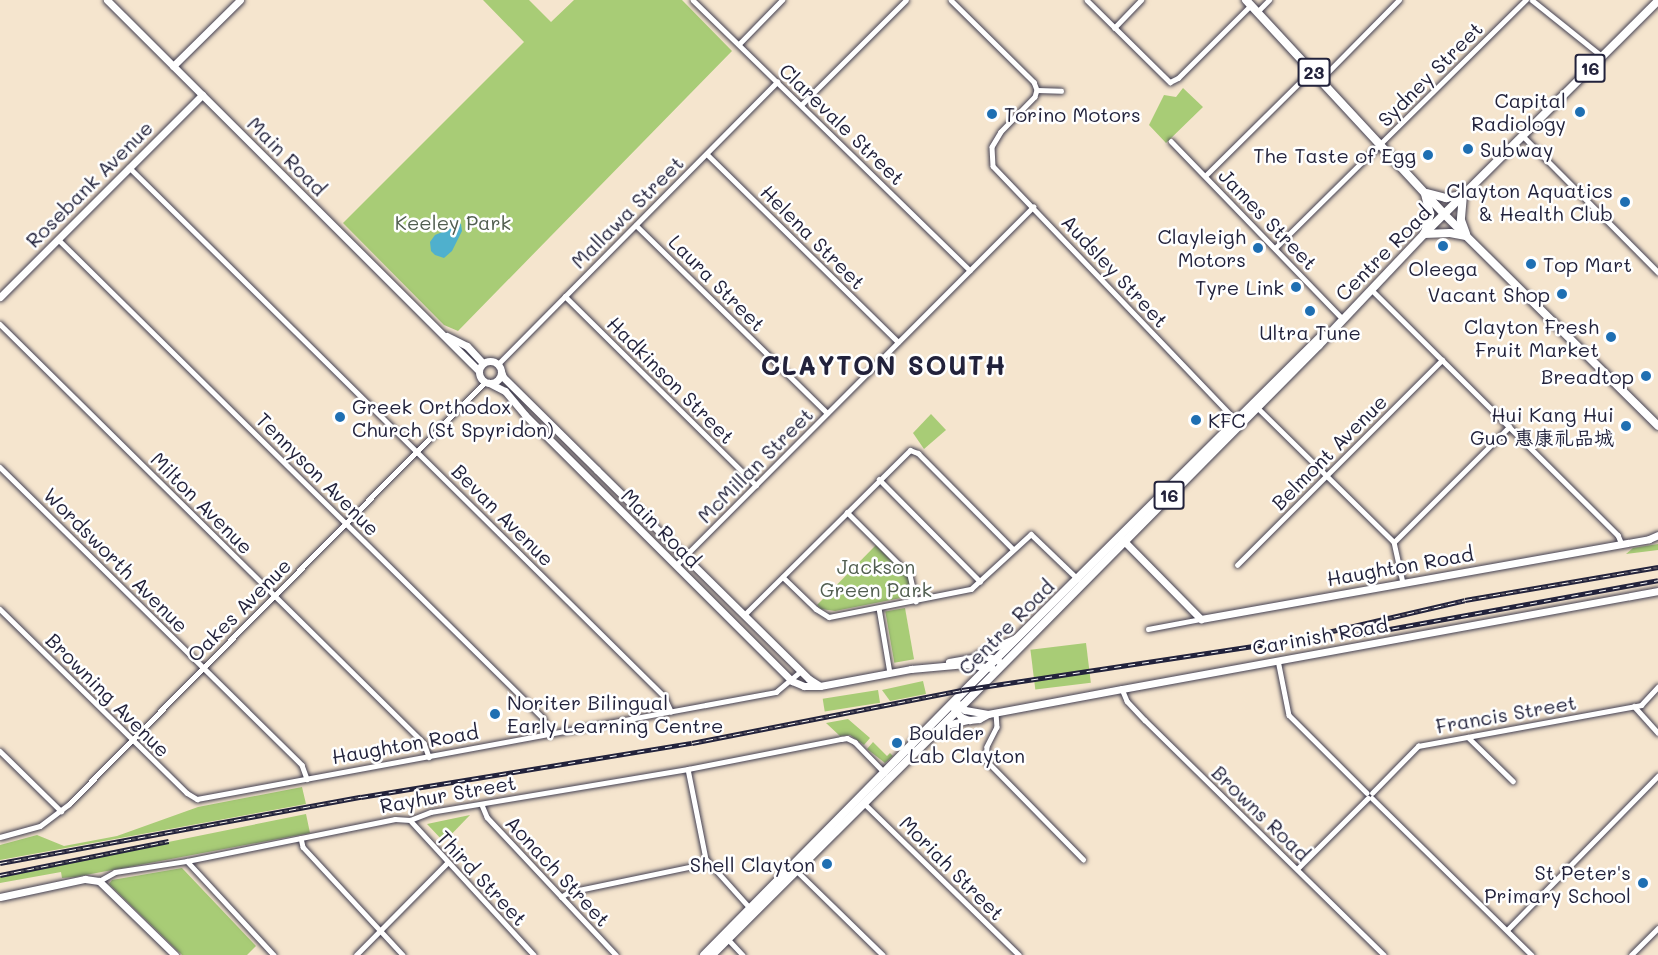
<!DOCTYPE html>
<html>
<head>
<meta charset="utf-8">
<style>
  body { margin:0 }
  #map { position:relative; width:1658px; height:955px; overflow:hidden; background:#f5e5ce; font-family:Mali,"LXGW WenKai TC",sans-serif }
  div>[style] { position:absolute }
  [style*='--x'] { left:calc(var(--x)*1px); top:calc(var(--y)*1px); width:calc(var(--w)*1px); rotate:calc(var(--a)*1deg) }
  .green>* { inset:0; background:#a8cc76; transform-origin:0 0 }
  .water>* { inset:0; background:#4fb0cd }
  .roads { filter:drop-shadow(0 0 2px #423f51) drop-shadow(0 0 2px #423f51) }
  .street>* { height:4.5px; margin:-2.25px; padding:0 2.25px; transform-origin:2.25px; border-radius:2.25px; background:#fff }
  .secondary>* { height:7px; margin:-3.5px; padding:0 3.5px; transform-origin:3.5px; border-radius:3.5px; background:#fff }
  .secondary>.ring { margin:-3.5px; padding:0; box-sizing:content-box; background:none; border:7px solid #fff; border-radius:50% }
  .primary>* { height:8px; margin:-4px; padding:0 4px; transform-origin:4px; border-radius:4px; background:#fff }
  .rail>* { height:4.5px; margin-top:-2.25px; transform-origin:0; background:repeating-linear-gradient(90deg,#fff 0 7px,#22223b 0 14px); box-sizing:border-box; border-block:2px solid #22223b }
  .dots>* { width:16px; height:16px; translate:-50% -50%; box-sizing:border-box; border:3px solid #fff; border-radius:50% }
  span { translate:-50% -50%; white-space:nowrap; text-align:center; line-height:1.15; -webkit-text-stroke:5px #fff; paint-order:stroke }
  .shield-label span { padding:2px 4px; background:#fff; border:2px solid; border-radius:4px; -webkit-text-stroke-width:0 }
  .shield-label { font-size:18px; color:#22223b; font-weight:700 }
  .street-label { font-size:20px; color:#22223b }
  .poi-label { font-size:20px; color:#22223b }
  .right { translate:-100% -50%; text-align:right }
  .left { translate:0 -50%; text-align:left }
  .park-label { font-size:20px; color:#515e50 }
  .district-label { font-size:26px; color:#22223b; font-weight:700; letter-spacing:1.5px }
</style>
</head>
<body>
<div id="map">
  <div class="green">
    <i style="clip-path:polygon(483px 0,529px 0,551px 22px,574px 0,682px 0,732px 51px,458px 331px,444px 325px,343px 223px,524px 42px)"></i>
    <i style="clip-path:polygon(1183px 88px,1203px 107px,1166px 143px,1149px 125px,1164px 95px,1176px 97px)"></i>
    <i style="clip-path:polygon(931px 414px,946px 430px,924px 449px,913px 433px)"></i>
    <i style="clip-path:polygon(1658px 544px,1658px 550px,1626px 554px,1633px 548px)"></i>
    <i style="clip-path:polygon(876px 545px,909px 579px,910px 592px,906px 597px,835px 611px,821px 609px,817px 605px)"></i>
    <i style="left:905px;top:608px;width:52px;height:20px;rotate:80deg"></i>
    <i style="left:1086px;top:643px;width:40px;height:56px;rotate:83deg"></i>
    <i style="clip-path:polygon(923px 681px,926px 694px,890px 701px,882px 690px)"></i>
    <i style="left:878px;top:690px;width:13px;height:56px;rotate:81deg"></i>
    <i style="clip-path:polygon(848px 719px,870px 738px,864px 745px,850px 735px,840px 736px,826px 723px)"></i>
    <i style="clip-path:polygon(873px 742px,887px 756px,890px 753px,893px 756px,885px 763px,867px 749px)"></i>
    <i style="clip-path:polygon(302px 787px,306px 804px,0 860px,0 845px,37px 835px,64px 846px,117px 836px,198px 807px)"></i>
    <i style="clip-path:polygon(306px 814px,310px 833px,75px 877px,62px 878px,61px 872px,0 883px,0 877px,25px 871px)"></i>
    <i style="clip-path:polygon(470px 815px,444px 842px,427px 824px)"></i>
    <i style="clip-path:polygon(182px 868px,256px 946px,247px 955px,182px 955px,109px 884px,112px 880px)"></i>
  </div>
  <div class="water">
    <i style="clip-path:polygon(456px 219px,461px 224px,462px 231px,452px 251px,444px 258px,435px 255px,431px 251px,430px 242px,435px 235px,447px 230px,452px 221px)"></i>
  </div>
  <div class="roads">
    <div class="street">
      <i style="--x:693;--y:0;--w:387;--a:44.3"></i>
      <i style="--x:951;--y:0;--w:117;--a:44.7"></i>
      <i style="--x:1034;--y:82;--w:9;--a:69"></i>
      <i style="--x:1037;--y:90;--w:7;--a:106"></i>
      <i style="--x:1035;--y:97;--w:49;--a:134.2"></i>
      <i style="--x:1001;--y:132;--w:17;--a:121"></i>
      <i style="--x:992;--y:147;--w:19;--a:87"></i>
      <i style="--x:993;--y:166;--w:352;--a:46.3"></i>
      <i style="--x:1087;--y:0;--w:117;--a:44.7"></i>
      <i style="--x:1170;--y:82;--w:9;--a:-27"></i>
      <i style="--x:1178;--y:78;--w:103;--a:-45"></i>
      <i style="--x:1532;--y:0;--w:90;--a:38.7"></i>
      <i style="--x:1257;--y:12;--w:17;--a:-45"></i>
      <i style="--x:1114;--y:28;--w:39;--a:-46"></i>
      <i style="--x:739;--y:44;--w:62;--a:-45.7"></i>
      <i style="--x:1321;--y:79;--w:111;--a:-45.4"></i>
      <i style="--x:1037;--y:90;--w:24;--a:2"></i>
      <i style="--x:801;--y:105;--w:148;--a:-45"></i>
      <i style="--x:1523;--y:136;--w:192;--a:45.2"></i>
      <i style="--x:1171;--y:141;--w:246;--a:46"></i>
      <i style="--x:707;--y:154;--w:268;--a:44.5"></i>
      <i style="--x:129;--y:167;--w:752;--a:44.68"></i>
      <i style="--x:664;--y:696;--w:17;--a:65"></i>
      <i style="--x:1206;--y:175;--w:149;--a:-44.7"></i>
      <i style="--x:636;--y:225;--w:268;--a:44.5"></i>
      <i style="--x:58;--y:239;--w:682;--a:44.64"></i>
      <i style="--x:543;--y:718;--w:18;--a:68"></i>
      <i style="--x:1275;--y:248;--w:353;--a:-44.7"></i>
      <i style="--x:1371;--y:289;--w:349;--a:44.9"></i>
      <i style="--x:1618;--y:535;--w:8;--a:67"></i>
      <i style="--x:565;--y:296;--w:269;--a:44.7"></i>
      <i style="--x:0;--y:324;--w:596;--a:44.66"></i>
      <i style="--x:424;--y:743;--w:15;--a:70"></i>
      <i style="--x:498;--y:364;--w:397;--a:-45.3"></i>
      <i style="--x:1257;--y:407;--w:192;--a:44.6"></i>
      <i style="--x:1394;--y:542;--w:42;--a:77.6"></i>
      <i style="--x:0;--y:467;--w:424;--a:44.6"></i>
      <i style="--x:302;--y:765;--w:15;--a:70"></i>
      <i style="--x:879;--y:479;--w:144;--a:45.3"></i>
      <i style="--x:847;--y:512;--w:89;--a:45"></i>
      <i style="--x:910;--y:575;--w:27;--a:77"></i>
      <i style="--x:1394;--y:542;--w:163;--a:-45"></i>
      <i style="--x:676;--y:565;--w:506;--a:-45.08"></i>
      <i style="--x:1237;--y:565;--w:290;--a:-45"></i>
      <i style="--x:783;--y:577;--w:46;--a:44.1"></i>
      <i style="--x:816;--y:609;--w:15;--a:32"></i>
      <i style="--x:829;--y:617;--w:145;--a:-11.2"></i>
      <i style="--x:971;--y:589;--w:81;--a:-42.5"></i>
      <i style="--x:1031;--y:534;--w:65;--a:43.8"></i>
      <i style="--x:879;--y:608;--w:66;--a:80.4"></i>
      <i style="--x:0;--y:609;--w:262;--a:44.5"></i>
      <i style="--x:187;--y:793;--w:12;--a:31"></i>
      <i style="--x:197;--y:799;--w:589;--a:-10.47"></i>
      <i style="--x:776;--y:692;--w:33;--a:-40"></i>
      <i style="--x:744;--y:615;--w:234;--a:-44.8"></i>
      <i style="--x:910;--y:450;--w:9;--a:21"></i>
      <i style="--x:918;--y:453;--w:135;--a:45.3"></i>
      <i style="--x:1148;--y:629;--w:54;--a:-10.7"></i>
      <i style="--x:1278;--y:660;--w:56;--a:78.7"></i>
      <i style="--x:1289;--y:715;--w:110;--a:45"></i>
      <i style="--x:1122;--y:689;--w:13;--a:67"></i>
      <i style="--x:1127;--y:701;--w:26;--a:47"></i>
      <i style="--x:1145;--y:720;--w:335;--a:44.5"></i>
      <i style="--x:1634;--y:706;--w:36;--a:48"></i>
      <i style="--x:996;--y:713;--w:14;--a:86"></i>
      <i style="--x:997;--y:727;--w:22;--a:117"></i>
      <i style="--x:987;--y:747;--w:13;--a:94"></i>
      <i style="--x:986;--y:760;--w:139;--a:45.6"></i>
      <i style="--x:1468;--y:737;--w:63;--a:44.4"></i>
      <i style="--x:0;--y:751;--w:86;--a:44.5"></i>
      <i style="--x:688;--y:769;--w:92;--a:78.7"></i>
      <i style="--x:706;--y:859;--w:67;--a:48"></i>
      <i style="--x:1372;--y:793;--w:66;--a:-45.6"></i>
      <i style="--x:1418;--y:746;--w:227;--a:-10.4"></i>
      <i style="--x:1641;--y:705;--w:25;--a:-47"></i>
      <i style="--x:1372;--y:798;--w:224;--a:44.5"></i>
      <i style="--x:864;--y:803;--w:217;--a:44.4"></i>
      <i style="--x:482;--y:805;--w:13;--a:67"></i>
      <i style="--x:487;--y:817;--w:189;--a:46.9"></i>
      <i style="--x:410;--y:820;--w:183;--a:47.4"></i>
      <i style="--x:0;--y:837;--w:41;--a:-15.4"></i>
      <i style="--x:40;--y:826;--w:36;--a:-37"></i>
      <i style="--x:69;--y:804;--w:593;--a:-45.41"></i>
      <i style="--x:301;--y:838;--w:9;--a:77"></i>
      <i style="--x:303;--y:847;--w:147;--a:47.2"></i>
      <i style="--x:187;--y:861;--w:128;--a:47.2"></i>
      <i style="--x:1297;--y:869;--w:100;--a:-45"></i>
      <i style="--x:797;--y:871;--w:120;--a:44.3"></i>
      <i style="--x:99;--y:881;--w:18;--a:-29"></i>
      <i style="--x:115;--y:872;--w:73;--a:-8.7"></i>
      <i style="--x:187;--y:861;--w:212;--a:-11.4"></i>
      <i style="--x:395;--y:819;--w:15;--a:4"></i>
      <i style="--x:410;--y:820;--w:22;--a:-21"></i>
      <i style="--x:431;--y:812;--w:261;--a:-9.5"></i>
      <i style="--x:688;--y:769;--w:156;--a:-11.1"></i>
      <i style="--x:841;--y:739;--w:6;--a:-9"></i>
      <i style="--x:847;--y:738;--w:9;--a:27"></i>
      <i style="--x:855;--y:742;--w:43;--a:45.9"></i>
      <i style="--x:561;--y:897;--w:9;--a:-32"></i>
      <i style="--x:569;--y:892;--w:142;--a:-11.8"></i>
      <i style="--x:1507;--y:930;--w:216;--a:-45.6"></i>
      <i style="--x:728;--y:939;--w:22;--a:47"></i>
      <i style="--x:356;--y:955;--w:129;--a:-45.3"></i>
      <i style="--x:1631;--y:955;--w:38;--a:-45"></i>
    </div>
    <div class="secondary">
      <i style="--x:107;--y:0;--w:525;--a:44.92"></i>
      <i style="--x:173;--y:66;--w:94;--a:-44.6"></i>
      <i style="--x:0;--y:297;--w:286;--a:-45"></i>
      <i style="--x:447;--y:336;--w:22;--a:27"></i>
      <i style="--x:467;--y:346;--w:23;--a:47"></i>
      <i class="ring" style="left:479px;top:361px;width:15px;height:15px"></i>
      <i style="--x:501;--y:371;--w:6;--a:72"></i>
      <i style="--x:503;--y:377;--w:132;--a:44.7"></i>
      <i style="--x:597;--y:470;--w:298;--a:44.6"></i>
      <i style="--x:809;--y:679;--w:13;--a:32"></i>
      <i style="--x:489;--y:383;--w:18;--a:27"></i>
      <i style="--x:505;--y:391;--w:31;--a:50"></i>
      <i style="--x:525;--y:415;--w:377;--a:44.9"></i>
      <i style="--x:792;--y:681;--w:13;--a:23"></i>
      <i style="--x:804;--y:686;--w:16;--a:0"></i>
      <i style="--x:820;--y:686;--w:93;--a:-10.6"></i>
      <i style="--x:911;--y:669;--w:55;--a:-5.2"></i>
      <i style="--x:966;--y:664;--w:26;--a:9"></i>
      <i style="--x:1121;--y:538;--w:114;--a:45.4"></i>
      <i style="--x:1201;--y:619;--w:455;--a:-10.1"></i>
      <i style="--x:1649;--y:539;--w:10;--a:-24"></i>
      <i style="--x:977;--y:655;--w:43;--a:-23.6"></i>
      <i style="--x:949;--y:662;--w:35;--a:-10"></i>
      <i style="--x:983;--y:656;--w:13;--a:13"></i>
      <i style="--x:996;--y:659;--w:8;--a:40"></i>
      <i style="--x:956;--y:702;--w:12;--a:42"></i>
      <i style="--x:965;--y:710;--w:23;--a:10"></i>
      <i style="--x:952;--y:706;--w:14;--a:51"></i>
      <i style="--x:961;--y:717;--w:9;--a:21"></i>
      <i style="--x:969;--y:720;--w:10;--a:-6"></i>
      <i style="--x:979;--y:719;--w:10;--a:-29"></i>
      <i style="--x:988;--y:714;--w:136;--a:-10.6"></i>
      <i style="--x:1122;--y:689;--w:545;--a:-10.36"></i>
      <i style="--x:942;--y:726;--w:28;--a:-13"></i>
      <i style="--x:0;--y:897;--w:87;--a:-12"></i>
      <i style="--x:85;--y:879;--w:14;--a:8"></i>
      <i style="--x:99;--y:881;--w:106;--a:44.2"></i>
    </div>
    <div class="primary">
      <i style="--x:1246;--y:0;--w:292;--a:47.2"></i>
      <i style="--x:1444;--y:214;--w:301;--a:44.7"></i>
      <i style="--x:1427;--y:193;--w:20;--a:15"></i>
      <i style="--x:1446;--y:198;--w:16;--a:-11"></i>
      <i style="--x:1463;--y:195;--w:25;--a:95"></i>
      <i style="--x:1461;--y:220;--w:15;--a:70"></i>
      <i style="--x:1425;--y:232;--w:19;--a:-74"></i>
      <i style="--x:1430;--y:214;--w:21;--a:-104"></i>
      <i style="--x:1424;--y:234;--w:26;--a:-2"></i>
      <i style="--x:1450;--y:233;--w:15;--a:11"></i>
      <i style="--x:704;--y:955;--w:406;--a:-45.4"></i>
      <i style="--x:989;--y:666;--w:470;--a:-44.8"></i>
      <i style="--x:712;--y:955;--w:351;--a:-44.9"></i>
      <i style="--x:961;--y:707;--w:509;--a:-45.32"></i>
      <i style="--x:1319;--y:345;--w:153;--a:-46.6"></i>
      <i style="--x:1424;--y:234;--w:330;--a:-44.9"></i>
    </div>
  </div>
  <div class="rail">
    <i style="--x:1351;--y:636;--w:312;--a:-10.3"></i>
    <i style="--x:0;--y:863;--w:367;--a:-10.4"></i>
    <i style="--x:361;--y:797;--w:335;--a:-9.3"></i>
    <i style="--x:692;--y:743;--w:275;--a:-11.1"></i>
    <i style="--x:962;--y:690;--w:340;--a:-8.6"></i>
    <i style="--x:1298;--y:639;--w:171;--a:-13.1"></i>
    <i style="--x:1465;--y:600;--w:196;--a:-9.7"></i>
    <i style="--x:0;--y:875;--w:172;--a:-11.4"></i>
  </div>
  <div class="dots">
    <i style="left:1580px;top:112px;background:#1f6fb2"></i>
    <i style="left:992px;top:114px;background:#1f6fb2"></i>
    <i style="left:1468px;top:149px;background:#1f6fb2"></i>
    <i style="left:1428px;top:155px;background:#1f6fb2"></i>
    <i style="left:1625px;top:202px;background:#1f6fb2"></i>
    <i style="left:1443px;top:246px;background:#1f6fb2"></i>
    <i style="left:1258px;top:248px;background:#1f6fb2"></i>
    <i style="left:1531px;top:264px;background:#1f6fb2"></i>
    <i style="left:1296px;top:287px;background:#1f6fb2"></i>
    <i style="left:1562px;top:294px;background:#1f6fb2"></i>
    <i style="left:1310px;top:311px;background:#1f6fb2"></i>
    <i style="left:1611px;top:337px;background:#1f6fb2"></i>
    <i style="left:1646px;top:376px;background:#1f6fb2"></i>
    <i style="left:340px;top:417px;background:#1f6fb2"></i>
    <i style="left:1196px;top:420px;background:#1f6fb2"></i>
    <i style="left:1626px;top:426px;background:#1f6fb2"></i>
    <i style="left:495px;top:714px;background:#1f6fb2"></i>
    <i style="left:897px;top:743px;background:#1f6fb2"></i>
    <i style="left:827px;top:864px;background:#1f6fb2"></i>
    <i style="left:1643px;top:883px;background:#1f6fb2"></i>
  </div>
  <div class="shield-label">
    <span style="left:1590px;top:68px">16</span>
    <span style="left:1314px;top:72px">23</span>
    <span style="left:1169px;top:495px">16</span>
  </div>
  <div class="street-label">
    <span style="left:1430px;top:74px;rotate:-45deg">Sydney Street</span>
    <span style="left:842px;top:124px;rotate:44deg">Clarevale Street</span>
    <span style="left:287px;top:156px;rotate:45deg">Main Road</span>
    <span style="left:89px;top:184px;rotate:-45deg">Rosebank Avenue</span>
    <span style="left:627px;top:212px;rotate:-45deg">Mallawa Street</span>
    <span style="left:1268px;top:219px;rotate:46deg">James Street</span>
    <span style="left:813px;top:237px;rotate:45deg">Helena Street</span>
    <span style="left:1383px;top:253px;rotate:-45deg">Centre Road</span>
    <span style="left:1115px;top:271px;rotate:47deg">Audsley Street</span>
    <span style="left:717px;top:283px;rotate:45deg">Laura Street</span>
    <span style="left:671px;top:380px;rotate:45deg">Hadkinson Street</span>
    <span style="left:1329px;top:452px;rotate:-45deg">Belmont Avenue</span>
    <span style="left:755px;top:465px;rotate:-45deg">McMillan Street</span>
    <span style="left:318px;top:474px;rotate:45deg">Tennyson Avenue</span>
    <span style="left:202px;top:503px;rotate:45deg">Milton Avenue</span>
    <span style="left:503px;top:515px;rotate:45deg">Bevan Avenue</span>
    <span style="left:661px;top:528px;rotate:45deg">Main Road</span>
    <span style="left:116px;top:560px;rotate:45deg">Wordsworth Avenue</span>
    <span style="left:1400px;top:566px;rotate:-10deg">Haughton Road</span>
    <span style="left:239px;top:610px;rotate:-45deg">Oakes Avenue</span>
    <span style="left:1006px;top:627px;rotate:-45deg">Centre Road</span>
    <span style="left:1320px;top:636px;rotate:-10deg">Carinish Road</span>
    <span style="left:108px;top:695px;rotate:45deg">Browning Avenue</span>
    <span style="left:1506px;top:714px;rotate:-10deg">Francis Street</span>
    <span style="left:405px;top:744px;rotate:-10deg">Haughton Road</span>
    <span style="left:448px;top:794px;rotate:-10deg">Rayhur Street</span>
    <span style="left:1261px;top:813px;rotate:44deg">Browns Road</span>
    <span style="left:952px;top:868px;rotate:45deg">Moriah Street</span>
    <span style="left:558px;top:871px;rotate:47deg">Aonach Street</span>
    <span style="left:482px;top:878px;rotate:47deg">Third Street</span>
  </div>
  <div class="poi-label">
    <span class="right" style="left:1566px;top:112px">Capital<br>Radiology</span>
    <span class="left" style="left:1004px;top:114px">Torino Motors</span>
    <span class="left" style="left:1480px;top:149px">Subway</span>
    <span class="right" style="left:1416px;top:155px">The Taste of Egg</span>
    <span class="right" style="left:1613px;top:202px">Clayton Aquatics<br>&amp; Health Club</span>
    <span class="right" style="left:1246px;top:248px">Clayleigh<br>Motors</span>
    <span class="left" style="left:1543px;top:264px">Top Mart</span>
    <span style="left:1443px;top:268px">Oleega</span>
    <span class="right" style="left:1284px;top:287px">Tyre Link</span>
    <span class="right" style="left:1550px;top:294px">Vacant Shop</span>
    <span class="right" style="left:1599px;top:338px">Clayton Fresh<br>Fruit Market</span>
    <span style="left:1310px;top:332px">Ultra Tune</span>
    <span class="right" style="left:1634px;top:376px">Breadtop</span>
    <span class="left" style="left:352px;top:418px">Greek Orthodox<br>Church (St Spyridon)</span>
    <span class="right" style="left:1614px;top:426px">Hui Kang Hui<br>Guo 惠康礼品城</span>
    <span class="left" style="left:1208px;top:420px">KFC</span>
    <span class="left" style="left:507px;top:714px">Noriter Bilingual<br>Early Learning Centre</span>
    <span class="left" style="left:909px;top:744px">Boulder<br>Lab Clayton</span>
    <span class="right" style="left:815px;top:864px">Shell Clayton</span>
    <span class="right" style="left:1631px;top:884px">St Peter's<br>Primary School</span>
  </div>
  <div class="park-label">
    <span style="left:453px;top:222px">Keeley Park</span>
    <span style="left:876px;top:578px">Jackson<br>Green Park</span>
  </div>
  <div class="district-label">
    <span style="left:884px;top:366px">CLAYTON SOUTH</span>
  </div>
</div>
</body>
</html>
